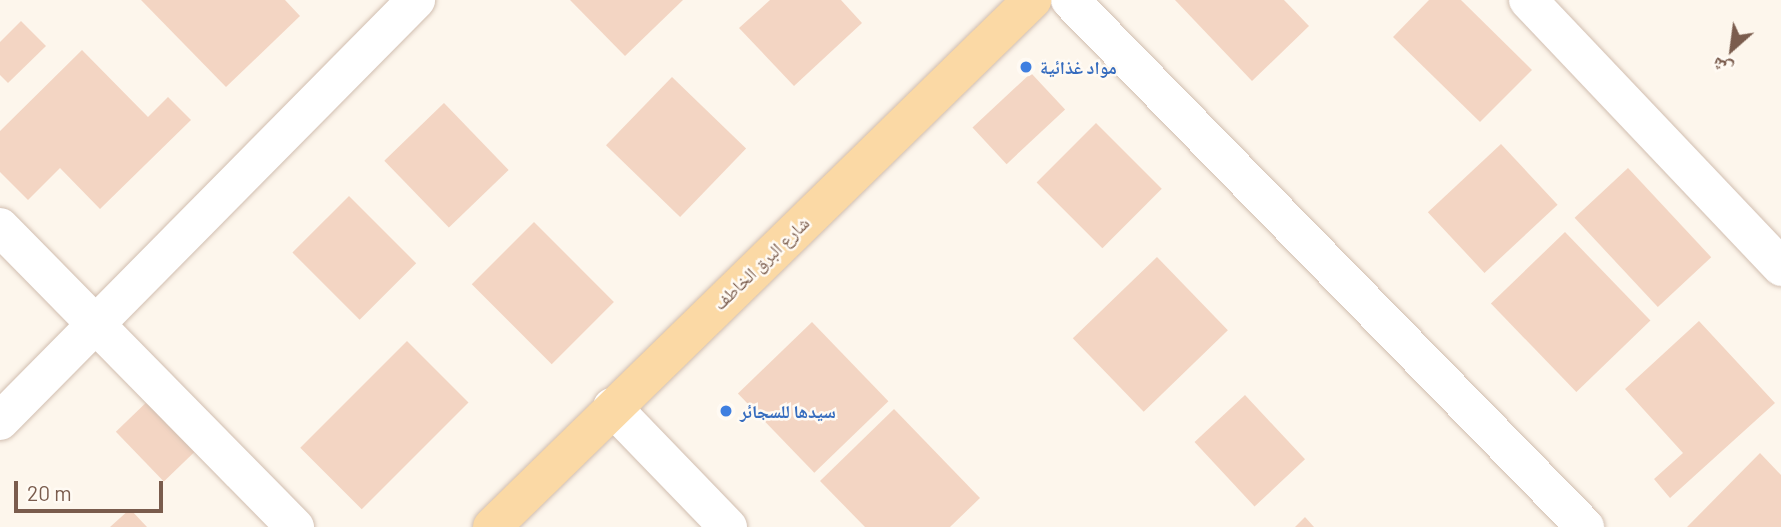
<!DOCTYPE html>
<html>
<head>
<meta charset="utf-8">
<style>
  body { margin:0 }
  #map { position:relative; width:1781px; height:527px; overflow:hidden; background:#fdf6ec; font-family:Barlow,"Noto Naskh Arabic",sans-serif }
  div>[style] { position:absolute }
  [style*='--x'] { left:calc(var(--x)*1px); top:calc(var(--y)*1px); width:calc(var(--w)*1px); rotate:calc(var(--a)*1deg) }
  .building>* { inset:0; background:#f3d5c3; transform-origin:0 0 }
  .roads { filter:drop-shadow(0 0 2px #d1beb0) drop-shadow(0 0 2px #d1beb0) }
  .minor>* { height:38px; margin:-19px; padding:0 19px; transform-origin:19px; border-radius:19px; background:#fff }
  .primary>* { height:38px; margin:-19px; padding:0 19px; transform-origin:19px; border-radius:19px; background:#fbd9a5 }
  .dots>* { width:19px; height:19px; translate:-50% -50%; box-sizing:border-box; border:4px solid #fffaf3; border-radius:50% }
  span { translate:-50% -50%; white-space:nowrap; text-align:center; line-height:1.15; -webkit-text-stroke:5px #fffaf3; paint-order:stroke }
  .shop-label { font-size:18px; color:#366cbe; font-weight:700 }
  .left { translate:0 -50%; text-align:left }
  .street-label { font-size:18px; color:#7a5c4d }
  .north { position:absolute; left:1697px; top:14px; width:70px; height:70px; -webkit-text-stroke:5px #fffaf3; paint-order:stroke; rotate:208deg; font-size:19px; font-weight:700; line-height:28px; text-align:center; color:#7a5c4d }
  .north::after { content:''; display:block; margin:auto; width:24px; height:32px; background:#7a5c4d; clip-path:polygon(50% 0,100% 100%,50% 72%,0 100%) }
  .scale { position:absolute; left:14px; top:481px; width:149px; height:32px; box-sizing:border-box; border:4px solid #7a5c4d; border-top:0; padding-left:9px; font-size:21px; line-height:24px; white-space:nowrap; color:#7a5c4d; -webkit-text-stroke:5px #fffaf3; paint-order:stroke }
</style>
</head>
<body>
<div id="map">
  <div class="building">
    <i style="clip-path:polygon(141px 0,285px 0,300px 16px,226px 87px)"></i>
    <i style="clip-path:polygon(570px 0,683px 0,625px 56px)"></i>
    <i style="clip-path:polygon(770px 0,841px 0,862px 23px,794px 86px,739px 28px)"></i>
    <i style="clip-path:polygon(1175px 0,1284px 0,1309px 26px,1252px 81px)"></i>
    <i style="clip-path:polygon(1429px 0,1461px 0,1532px 70px,1480px 122px,1393px 37px)"></i>
    <i style="clip-path:polygon(21px 21px,46px 46px,8px 83px,0 75px,0 42px)"></i>
    <i style="clip-path:polygon(82px 50px,148px 117px,168px 97px,191px 120px,100px 209px,60px 168px,28px 200px,0 172px,0 131px)"></i>
    <i style="left:1031px;top:73px;width:50px;height:80px;rotate:47deg"></i>
    <i style="left:672px;top:77px;width:103px;height:95px;rotate:44deg"></i>
    <i style="left:444px;top:103px;width:93px;height:83px;rotate:46deg"></i>
    <i style="left:1096px;top:123px;width:93px;height:84px;rotate:45deg"></i>
    <i style="left:1501px;top:144px;width:83px;height:100px;rotate:47deg"></i>
    <i style="left:1628px;top:168px;width:122px;height:73px;rotate:47deg"></i>
    <i style="left:349px;top:196px;width:95px;height:80px;rotate:45deg"></i>
    <i style="left:534px;top:222px;width:113px;height:88px;rotate:45deg"></i>
    <i style="left:1565px;top:232px;width:123px;height:103px;rotate:46deg"></i>
    <i style="left:1157px;top:257px;width:102px;height:117px;rotate:46deg"></i>
    <i style="clip-path:polygon(1699px 321px,1775px 403px,1670px 498px,1654px 479px,1683px 453px,1625px 389px)"></i>
    <i style="left:812px;top:322px;width:110px;height:103px;rotate:46deg"></i>
    <i style="left:407px;top:341px;width:87px;height:151px;rotate:45deg"></i>
    <i style="left:154px;top:395px;width:69px;height:53px;rotate:46deg"></i>
    <i style="left:1245px;top:395px;width:88px;height:69px;rotate:47deg"></i>
    <i style="clip-path:polygon(894px 409px,980px 498px,950px 527px,865px 527px,820px 481px)"></i>
    <i style="clip-path:polygon(1760px 453px,1781px 475px,1781px 527px,1687px 527px)"></i>
    <i style="clip-path:polygon(130px 509px,147px 527px,110px 527px)"></i>
    <i style="clip-path:polygon(1305px 517px,1314px 527px,1295px 527px)"></i>
  </div>
  <div class="roads">
    <div class="minor">
      <i style="--x:1070;--y:0;--w:737;--a:45.66"></i>
      <i style="--x:1528;--y:0;--w:368;--a:46.5"></i>
      <i style="--x:0;--y:227;--w:421;--a:45.5"></i>
      <i style="--x:612;--y:407;--w:167;--a:46"></i>
      <i style="--x:0;--y:421;--w:592;--a:-45.34"></i>
    </div>
    <div class="primary">
      <i style="--x:492;--y:527;--w:755;--a:-44.3"></i>
    </div>
  </div>
  <div class="dots">
    <i style="left:1026px;top:67px;background:#3f7fe0"></i>
    <i style="left:726px;top:411px;background:#3f7fe0"></i>
  </div>
  <div class="shop-label">
    <span class="left" style="left:1040px;top:67px">مواد غذائية</span>
    <span class="left" style="left:740px;top:411px">سيدها للسجائر</span>
  </div>
  <div class="street-label">
    <span style="left:761px;top:263px;rotate:-44deg">شارع البرق الخاطف</span>
  </div>
  <div class="north">ش</div>
  <div class="scale">20 m</div>
</div>
</body>
</html>
